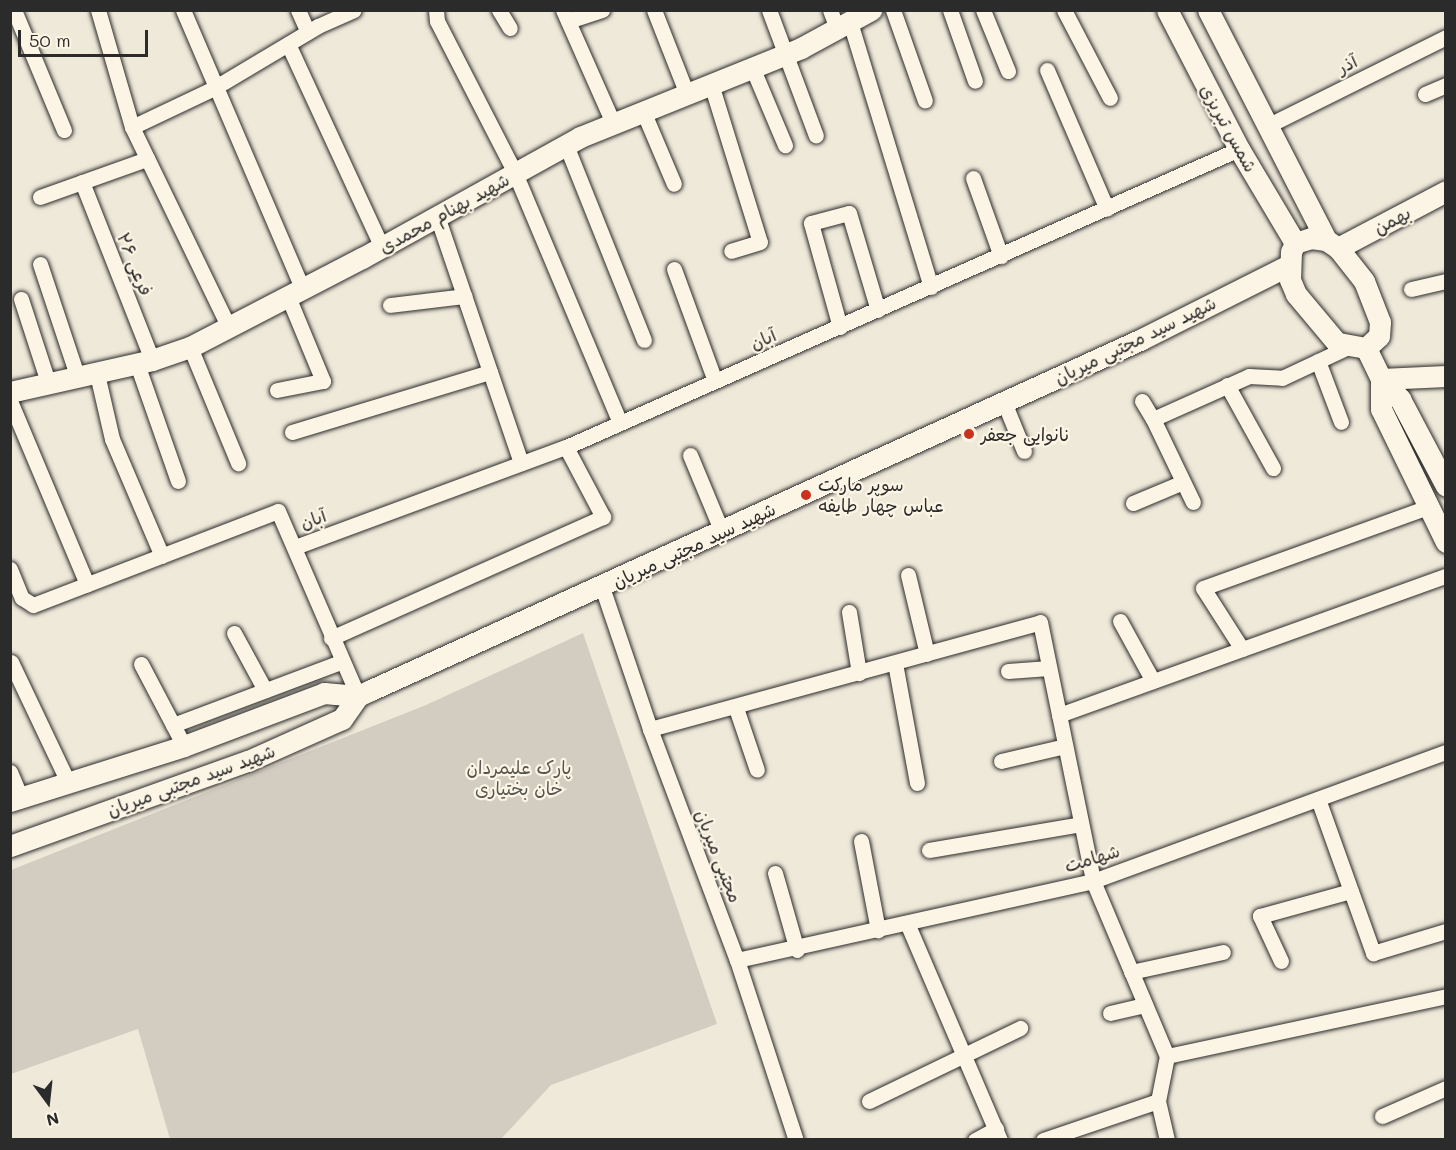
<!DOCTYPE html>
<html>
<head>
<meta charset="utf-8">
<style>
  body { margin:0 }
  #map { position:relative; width:1456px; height:1150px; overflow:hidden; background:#efe9da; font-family:Mali,"Playpen Sans Arabic",sans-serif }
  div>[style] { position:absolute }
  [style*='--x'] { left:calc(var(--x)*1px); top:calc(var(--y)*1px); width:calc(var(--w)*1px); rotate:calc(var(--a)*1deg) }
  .green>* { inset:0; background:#d2cdc0 }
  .roads { filter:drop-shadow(0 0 2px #2b2b2b) drop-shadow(0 0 2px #2b2b2b) }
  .street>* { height:15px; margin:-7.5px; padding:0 7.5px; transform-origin:7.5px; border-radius:7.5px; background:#fcf5e5 }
  .secondary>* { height:21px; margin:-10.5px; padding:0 10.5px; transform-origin:10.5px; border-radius:10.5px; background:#fcf5e5 }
  .dots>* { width:16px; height:16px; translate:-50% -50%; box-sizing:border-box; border:3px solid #fcf5e5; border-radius:50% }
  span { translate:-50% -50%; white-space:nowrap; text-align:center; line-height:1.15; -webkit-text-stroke:4.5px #fcf5e5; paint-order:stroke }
  .street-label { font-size:18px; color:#2b2b2b }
  .poi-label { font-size:18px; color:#2b2b2b }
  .left { translate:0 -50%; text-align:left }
  .park-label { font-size:18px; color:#555450 }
  .frame { position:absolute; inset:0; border:12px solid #2b2b2b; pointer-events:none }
  .north { position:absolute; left:18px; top:1072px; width:60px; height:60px; -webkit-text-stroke:4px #fcf5e5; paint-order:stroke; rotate:165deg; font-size:16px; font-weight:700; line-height:24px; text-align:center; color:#2b2b2b }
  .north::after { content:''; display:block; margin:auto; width:21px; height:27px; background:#2b2b2b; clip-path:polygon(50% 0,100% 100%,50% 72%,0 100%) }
  .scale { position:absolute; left:18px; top:30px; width:130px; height:27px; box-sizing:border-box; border:3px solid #2b2b2b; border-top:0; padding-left:8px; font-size:18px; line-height:21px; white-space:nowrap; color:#2b2b2b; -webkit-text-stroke:4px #fcf5e5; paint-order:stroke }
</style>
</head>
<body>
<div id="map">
  <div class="green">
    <i style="clip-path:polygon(583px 633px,717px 1024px,551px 1085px,501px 1139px,170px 1139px,138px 1029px,11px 1074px,11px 870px,426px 705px)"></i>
  </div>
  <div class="roads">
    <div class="street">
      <i style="--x:14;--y:10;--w:130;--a:67.4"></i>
      <i style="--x:98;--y:10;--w:122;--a:73.8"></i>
      <i style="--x:132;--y:127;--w:221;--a:64.2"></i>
      <i style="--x:183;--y:10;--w:301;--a:66.8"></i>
      <i style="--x:298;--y:10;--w:24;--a:66"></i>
      <i style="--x:436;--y:10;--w:11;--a:85"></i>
      <i style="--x:437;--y:21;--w:171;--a:62.8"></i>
      <i style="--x:515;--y:173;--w:271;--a:67.2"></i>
      <i style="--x:499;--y:10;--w:21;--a:59"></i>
      <i style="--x:563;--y:10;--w:124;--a:66.1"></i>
      <i style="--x:654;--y:10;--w:90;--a:68.6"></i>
      <i style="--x:769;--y:10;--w:134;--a:69.5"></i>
      <i style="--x:830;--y:10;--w:19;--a:69"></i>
      <i style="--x:893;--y:10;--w:96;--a:70.6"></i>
      <i style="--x:950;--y:10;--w:75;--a:70.6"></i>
      <i style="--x:983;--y:10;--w:66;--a:67.7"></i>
      <i style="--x:1064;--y:10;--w:99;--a:62.4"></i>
      <i style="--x:568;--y:21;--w:36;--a:-18"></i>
      <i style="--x:850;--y:22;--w:277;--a:73"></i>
      <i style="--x:288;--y:44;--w:224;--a:65.2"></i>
      <i style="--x:752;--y:67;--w:85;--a:67.1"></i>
      <i style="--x:1047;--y:70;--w:151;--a:66.7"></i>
      <i style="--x:711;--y:84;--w:165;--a:72.8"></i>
      <i style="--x:760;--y:242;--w:30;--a:163"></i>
      <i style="--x:1425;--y:94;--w:23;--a:-23"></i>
      <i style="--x:643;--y:111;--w:79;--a:67"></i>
      <i style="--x:1267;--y:126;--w:200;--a:-26.4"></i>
      <i style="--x:132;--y:127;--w:91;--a:-25.4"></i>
      <i style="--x:214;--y:88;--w:121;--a:-30.8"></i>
      <i style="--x:318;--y:26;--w:39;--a:-24"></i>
      <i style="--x:566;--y:145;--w:210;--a:68.2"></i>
      <i style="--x:973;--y:178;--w:83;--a:70.3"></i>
      <i style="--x:82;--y:182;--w:191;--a:68.5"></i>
      <i style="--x:40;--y:197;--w:114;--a:-19.6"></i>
      <i style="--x:437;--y:216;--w:261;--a:71.2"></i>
      <i style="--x:40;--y:264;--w:120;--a:71.6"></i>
      <i style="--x:674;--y:269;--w:119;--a:69.9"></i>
      <i style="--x:1411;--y:289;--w:36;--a:-13"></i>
      <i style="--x:21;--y:299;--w:90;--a:72"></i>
      <i style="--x:390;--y:305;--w:75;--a:-6.9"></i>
      <i style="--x:840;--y:327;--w:108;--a:-105.6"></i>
      <i style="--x:811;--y:223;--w:39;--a:-15"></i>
      <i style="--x:849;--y:213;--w:101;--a:73.4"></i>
      <i style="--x:190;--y:347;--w:126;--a:67.5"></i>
      <i style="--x:1318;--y:361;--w:65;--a:69.3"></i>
      <i style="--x:137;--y:364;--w:124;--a:70.7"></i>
      <i style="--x:97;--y:374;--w:67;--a:77"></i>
      <i style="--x:112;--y:439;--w:127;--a:66.9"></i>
      <i style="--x:1227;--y:385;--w:95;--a:61"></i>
      <i style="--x:277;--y:390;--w:47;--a:-11.1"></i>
      <i style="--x:323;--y:381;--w:94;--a:-112.5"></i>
      <i style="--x:10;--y:401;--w:199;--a:67.2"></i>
      <i style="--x:1142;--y:401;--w:21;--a:59"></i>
      <i style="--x:1153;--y:419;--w:105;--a:-24.1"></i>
      <i style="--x:1249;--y:376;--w:33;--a:3"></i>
      <i style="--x:1282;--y:378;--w:73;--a:-25.2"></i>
      <i style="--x:1004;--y:402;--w:53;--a:67.8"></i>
      <i style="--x:1153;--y:419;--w:92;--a:64.3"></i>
      <i style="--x:292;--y:432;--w:207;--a:-16.9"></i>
      <i style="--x:690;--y:455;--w:83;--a:67.4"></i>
      <i style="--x:1133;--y:503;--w:54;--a:-22.8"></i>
      <i style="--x:295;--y:547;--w:289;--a:-20.3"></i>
      <i style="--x:566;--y:447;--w:736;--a:-23.88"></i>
      <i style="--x:10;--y:569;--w:31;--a:68"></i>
      <i style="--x:22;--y:598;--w:13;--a:32"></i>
      <i style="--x:33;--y:605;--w:262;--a:-21"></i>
      <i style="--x:278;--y:511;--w:202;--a:66.6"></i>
      <i style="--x:908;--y:575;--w:81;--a:76.5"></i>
      <i style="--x:602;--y:587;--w:150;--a:71.3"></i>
      <i style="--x:650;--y:729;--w:247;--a:69.4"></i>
      <i style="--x:737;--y:960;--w:189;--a:71.9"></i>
      <i style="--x:849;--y:612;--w:62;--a:80.7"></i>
      <i style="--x:1120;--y:621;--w:68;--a:61.2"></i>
      <i style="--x:234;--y:633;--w:65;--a:61.5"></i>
      <i style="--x:331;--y:638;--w:298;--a:-24"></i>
      <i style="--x:603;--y:517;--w:79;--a:-117.9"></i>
      <i style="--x:1242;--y:649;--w:72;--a:-122.6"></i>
      <i style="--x:1203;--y:588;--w:239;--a:-19.8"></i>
      <i style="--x:11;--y:662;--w:135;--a:64.6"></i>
      <i style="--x:895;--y:663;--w:122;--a:79.6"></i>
      <i style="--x:141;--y:664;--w:93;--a:62.3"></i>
      <i style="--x:1008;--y:671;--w:41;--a:-4.2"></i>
      <i style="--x:736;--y:708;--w:65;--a:71.3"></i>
      <i style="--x:1059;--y:715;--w:411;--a:-19.8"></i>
      <i style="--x:173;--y:725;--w:179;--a:-20.6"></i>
      <i style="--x:650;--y:729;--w:404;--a:-15.3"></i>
      <i style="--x:1040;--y:622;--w:264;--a:78.4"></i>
      <i style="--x:1093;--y:881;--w:190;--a:67.1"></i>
      <i style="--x:1167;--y:1056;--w:46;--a:101.3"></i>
      <i style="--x:1158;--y:1101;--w:40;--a:77"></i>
      <i style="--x:1001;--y:761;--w:66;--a:-13.2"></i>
      <i style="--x:10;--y:772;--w:28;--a:67"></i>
      <i style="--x:1318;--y:799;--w:164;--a:70.3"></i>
      <i style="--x:1373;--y:953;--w:76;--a:-16.8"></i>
      <i style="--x:861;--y:841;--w:91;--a:79.2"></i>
      <i style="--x:929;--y:850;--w:154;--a:-9.7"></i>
      <i style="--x:775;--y:873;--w:80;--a:74.1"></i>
      <i style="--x:907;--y:923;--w:236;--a:66.8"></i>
      <i style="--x:737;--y:960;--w:365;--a:-12.5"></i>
      <i style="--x:1093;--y:881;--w:376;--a:-20.1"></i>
      <i style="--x:1281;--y:961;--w:50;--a:-115"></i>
      <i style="--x:1260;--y:916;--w:94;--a:-15.4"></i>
      <i style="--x:1131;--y:972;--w:94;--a:-12.3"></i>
      <i style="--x:1110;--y:1013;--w:36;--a:-13"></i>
      <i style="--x:1167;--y:1056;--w:285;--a:-12.1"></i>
      <i style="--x:869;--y:1101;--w:168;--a:-25.8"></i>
      <i style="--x:1382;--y:1116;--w:70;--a:-23.6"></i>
      <i style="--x:975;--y:1140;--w:24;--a:-28"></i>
      <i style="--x:1043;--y:1140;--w:121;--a:-18.7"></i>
    </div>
    <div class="secondary">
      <i style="--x:1167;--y:10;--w:157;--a:62.6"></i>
      <i style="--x:1239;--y:149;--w:109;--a:59.2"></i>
      <i style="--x:1208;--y:10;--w:259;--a:62.8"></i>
      <i style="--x:1311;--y:238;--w:15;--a:8"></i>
      <i style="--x:1326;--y:240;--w:14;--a:34"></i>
      <i style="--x:1338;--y:248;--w:42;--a:51.8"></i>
      <i style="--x:1364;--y:281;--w:44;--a:68.7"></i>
      <i style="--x:1380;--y:322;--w:14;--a:94"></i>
      <i style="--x:1379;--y:336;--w:18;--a:137"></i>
      <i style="--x:1366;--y:348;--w:29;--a:-170"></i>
      <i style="--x:1337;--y:343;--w:64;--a:-129.9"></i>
      <i style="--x:1296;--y:294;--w:15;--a:-113"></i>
      <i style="--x:1290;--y:280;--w:28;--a:-88"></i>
      <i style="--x:1291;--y:252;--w:10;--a:-66"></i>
      <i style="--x:1295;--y:243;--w:17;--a:-17"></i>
      <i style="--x:1338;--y:248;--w:122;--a:-27.8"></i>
      <i style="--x:1366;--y:348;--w:34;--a:64"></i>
      <i style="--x:1381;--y:379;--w:28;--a:46"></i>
      <i style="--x:1400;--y:399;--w:98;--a:62.1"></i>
      <i style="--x:1381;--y:379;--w:30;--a:90"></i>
      <i style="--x:1381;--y:409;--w:148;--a:64"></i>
      <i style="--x:1381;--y:379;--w:65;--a:-2.6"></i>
      <i style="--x:10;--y:392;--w:146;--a:-12.7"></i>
      <i style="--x:152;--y:360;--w:40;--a:-18.9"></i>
      <i style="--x:190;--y:347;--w:194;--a:-27.4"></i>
      <i style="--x:362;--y:258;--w:249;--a:-29"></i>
      <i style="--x:580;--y:137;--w:238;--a:-21.9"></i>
      <i style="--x:801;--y:48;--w:80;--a:-28.5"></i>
      <i style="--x:10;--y:801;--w:182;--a:-17.5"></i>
      <i style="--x:184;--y:746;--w:150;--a:-20.7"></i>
      <i style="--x:324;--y:693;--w:34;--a:5"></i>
      <i style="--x:358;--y:696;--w:14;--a:-25"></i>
      <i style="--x:371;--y:690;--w:847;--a:-24.48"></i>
      <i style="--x:1142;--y:339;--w:165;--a:-26.7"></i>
      <i style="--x:10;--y:846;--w:253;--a:-19.7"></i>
      <i style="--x:248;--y:761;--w:103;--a:-24.1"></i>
      <i style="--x:342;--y:719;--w:28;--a:-55"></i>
    </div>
  </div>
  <div class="dots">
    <i style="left:969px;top:434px;background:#c8321e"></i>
    <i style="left:806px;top:495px;background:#c8321e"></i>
  </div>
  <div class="street-label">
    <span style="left:1347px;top:64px;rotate:-26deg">آذر</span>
    <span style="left:1229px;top:128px;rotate:61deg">شمس تبریزی</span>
    <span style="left:444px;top:213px;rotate:-29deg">شهید بهنام محمدی</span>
    <span style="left:1392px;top:220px;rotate:-28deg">بهمن</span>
    <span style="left:135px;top:264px;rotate:68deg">فرعی ۲۶</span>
    <span style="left:763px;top:339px;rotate:-24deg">آبان</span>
    <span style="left:1135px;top:340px;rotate:-26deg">شهید سید مجتبی میریان</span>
    <span style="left:313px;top:519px;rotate:-20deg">آبان</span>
    <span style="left:694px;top:545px;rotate:-25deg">شهید سید مجتبی میریان</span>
    <span style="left:191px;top:780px;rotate:-20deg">شهید سید مجتبی میریان</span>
    <span style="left:719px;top:856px;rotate:69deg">مجتبی میریان</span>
    <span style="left:1092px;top:858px;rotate:-17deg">شهامت</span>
  </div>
  <div class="poi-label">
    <span class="left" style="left:981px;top:434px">نانوایی جعفر</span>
    <span class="left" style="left:818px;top:495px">سوپر مارکت<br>عباس چهار طایفه</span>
  </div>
  <div class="park-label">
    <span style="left:519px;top:778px">پارک علیمردان<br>خان بختیاری</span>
  </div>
  <div class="frame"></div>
  <div class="north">N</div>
  <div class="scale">50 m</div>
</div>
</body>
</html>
